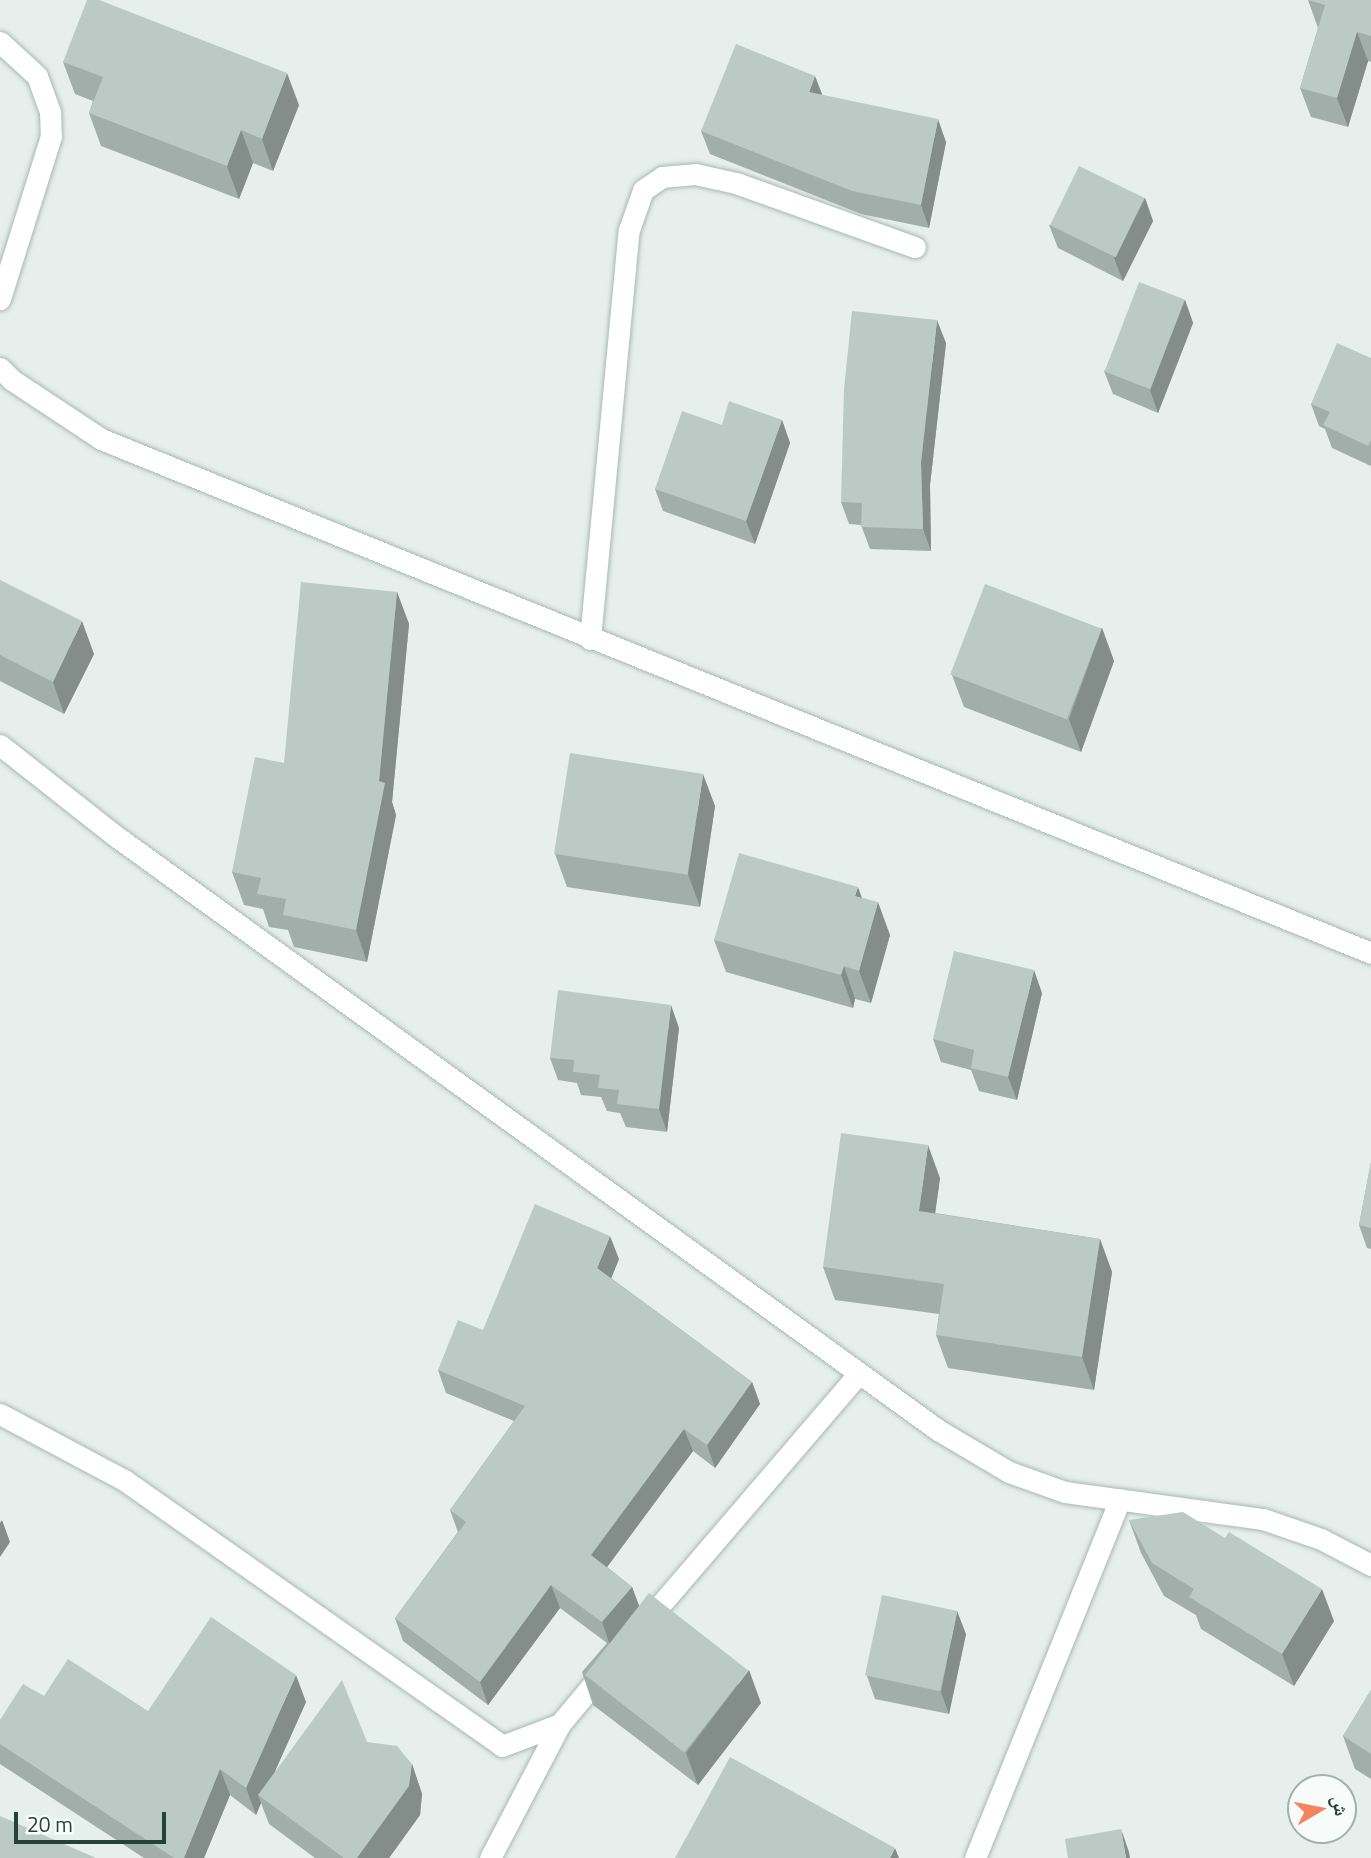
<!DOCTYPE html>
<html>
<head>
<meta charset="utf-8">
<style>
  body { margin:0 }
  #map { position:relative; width:1371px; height:1858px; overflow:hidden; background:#e6efeb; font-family:"Titillium Web","Noto Naskh Arabic",sans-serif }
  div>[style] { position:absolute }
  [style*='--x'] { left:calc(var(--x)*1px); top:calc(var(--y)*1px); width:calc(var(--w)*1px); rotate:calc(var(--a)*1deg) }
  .roads { filter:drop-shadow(0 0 2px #a8b8b2) drop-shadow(0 0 2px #a8b8b2) }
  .minor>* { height:21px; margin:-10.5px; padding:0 10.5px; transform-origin:10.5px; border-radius:10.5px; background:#fff }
  .wall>* { inset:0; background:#a1aea9 }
  .shaded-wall>* { inset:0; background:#838d89 }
  .building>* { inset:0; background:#bbcac4; transform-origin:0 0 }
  span { translate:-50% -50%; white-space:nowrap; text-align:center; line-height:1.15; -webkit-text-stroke:7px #f7fbf9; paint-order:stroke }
  .north { position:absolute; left:1287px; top:1774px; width:70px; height:70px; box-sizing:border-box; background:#f7fbf9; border:2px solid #a3b1ad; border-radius:50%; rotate:80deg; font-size:19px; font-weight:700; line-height:28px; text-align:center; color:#24423a }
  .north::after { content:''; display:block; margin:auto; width:24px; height:32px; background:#f4845f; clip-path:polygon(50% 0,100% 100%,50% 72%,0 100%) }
  .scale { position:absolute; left:14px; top:1812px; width:152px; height:32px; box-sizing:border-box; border:4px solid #24423a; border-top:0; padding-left:9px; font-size:21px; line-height:24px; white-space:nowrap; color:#24423a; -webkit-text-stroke:5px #f7fbf9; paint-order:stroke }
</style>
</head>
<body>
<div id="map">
  <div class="roads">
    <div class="minor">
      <i style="--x:0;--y:42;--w:50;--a:42.6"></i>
      <i style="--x:37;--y:76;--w:37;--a:70"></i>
      <i style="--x:50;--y:111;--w:25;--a:88"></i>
      <i style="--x:51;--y:136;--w:171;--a:107.4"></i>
      <i style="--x:0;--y:368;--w:17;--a:45"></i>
      <i style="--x:12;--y:380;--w:107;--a:33.5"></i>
      <i style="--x:101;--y:439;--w:1370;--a:22.03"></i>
      <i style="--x:590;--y:639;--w:411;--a:-84.6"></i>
      <i style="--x:629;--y:230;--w:42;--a:-70.7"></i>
      <i style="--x:643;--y:190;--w:23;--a:-34"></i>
      <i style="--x:662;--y:177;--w:33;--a:-5"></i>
      <i style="--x:695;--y:174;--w:42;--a:12.4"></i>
      <i style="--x:736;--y:183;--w:190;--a:19.7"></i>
      <i style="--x:0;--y:745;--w:149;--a:38.2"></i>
      <i style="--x:117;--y:837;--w:1013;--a:35.84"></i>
      <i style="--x:938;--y:1430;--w:82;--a:30.6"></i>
      <i style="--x:1009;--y:1472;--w:59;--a:19.7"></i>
      <i style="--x:1065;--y:1492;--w:200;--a:7.8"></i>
      <i style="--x:1263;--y:1519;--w:61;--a:19"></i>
      <i style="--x:1321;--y:1539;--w:56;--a:27.5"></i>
      <i style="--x:0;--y:1414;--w:140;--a:28"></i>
      <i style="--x:124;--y:1480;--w:462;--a:35.1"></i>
      <i style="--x:502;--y:1746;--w:62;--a:-20.8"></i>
      <i style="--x:644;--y:1624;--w:329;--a:-49.4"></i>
      <i style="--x:490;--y:1858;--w:151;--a:-62.4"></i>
      <i style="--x:560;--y:1724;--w:70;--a:-50.2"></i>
      <i style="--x:975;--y:1858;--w:387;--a:-68"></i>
    </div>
  </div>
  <div class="wall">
    <i style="clip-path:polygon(1308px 0,1371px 0,1371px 62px,1368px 61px,1348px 127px,1311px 117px,1300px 88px,1318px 28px)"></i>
    <i style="clip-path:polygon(63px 62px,299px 105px,273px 171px,253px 163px,239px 199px,101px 146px,89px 113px,93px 101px,75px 94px)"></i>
    <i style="clip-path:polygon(822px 95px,946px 142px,929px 228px,861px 214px,710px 154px,701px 131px)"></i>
    <i style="clip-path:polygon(1145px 198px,1153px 221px,1123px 281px,1058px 248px,1049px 225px)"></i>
    <i style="clip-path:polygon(1185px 300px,1193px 323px,1158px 413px,1113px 394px,1104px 371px)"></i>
    <i style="clip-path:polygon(946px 343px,930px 485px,931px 551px,870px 549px,861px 525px,849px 524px,841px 502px)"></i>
    <i style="clip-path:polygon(1371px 358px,1371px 466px,1332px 448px,1325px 429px,1319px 426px,1311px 404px)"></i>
    <i style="clip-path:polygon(782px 420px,790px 443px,755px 544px,663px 511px,655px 489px,722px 425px)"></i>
    <i style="clip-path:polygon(0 580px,94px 654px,64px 714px,0 681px)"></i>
    <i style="clip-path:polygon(397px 592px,409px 624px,392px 802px,396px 815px,367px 962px,294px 947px,288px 930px,269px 927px,263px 909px,244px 905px,232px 872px,284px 763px)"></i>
    <i style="clip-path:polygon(1102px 628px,1114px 661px,1081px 752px,964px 707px,952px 675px)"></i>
    <i style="clip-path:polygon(715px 806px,700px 907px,567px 887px,555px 854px)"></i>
    <i style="clip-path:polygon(862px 898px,890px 935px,871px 1003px,855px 999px,853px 1008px,726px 972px,714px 940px)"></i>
    <i style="clip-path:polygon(1042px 993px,1017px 1100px,979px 1091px,971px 1070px,941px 1062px,933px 1039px)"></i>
    <i style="clip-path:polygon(679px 1028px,667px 1132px,626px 1127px,620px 1113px,607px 1111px,601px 1097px,581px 1095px,577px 1083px,558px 1080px,550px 1058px)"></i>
    <i style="clip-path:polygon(1371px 1162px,1371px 1249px,1367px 1248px,1359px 1225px)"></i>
    <i style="clip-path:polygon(940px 1178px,935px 1213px,1100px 1239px,1112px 1272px,1094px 1390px,948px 1368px,936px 1335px,939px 1314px,835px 1300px,823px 1267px)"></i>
    <i style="clip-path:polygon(619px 1259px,611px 1278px,752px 1382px,760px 1404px,715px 1468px,693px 1451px,607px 1567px,632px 1587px,639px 1605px,761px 1703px,698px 1785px,593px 1705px,582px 1672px,607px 1643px,560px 1608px,488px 1705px,403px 1641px,395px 1618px,458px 1532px,450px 1510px,514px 1421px,446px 1393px,438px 1370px,483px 1330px)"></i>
    <i style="clip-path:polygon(1129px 1520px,1334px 1621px,1294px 1686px,1201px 1629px,1196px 1615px,1164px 1596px,1141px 1553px)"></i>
    <i style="clip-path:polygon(966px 1634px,949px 1714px,875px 1699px,867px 1676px)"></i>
    <i style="clip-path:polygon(1371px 1690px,1371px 1779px,1355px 1769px,1343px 1736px)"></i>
    <i style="clip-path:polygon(44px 1696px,148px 1711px,306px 1702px,275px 1771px,367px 1742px,412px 1764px,422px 1794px,420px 1815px,389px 1858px,315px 1858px,269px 1824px,261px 1803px,256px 1815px,230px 1795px,204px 1858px,144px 1858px,0 1764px,0 1720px)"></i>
  </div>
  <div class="shaded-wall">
    <i style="clip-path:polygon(1357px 32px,1368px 61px,1348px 127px,1337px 98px)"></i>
    <i style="clip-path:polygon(287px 73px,299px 105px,273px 171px,262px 139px)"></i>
    <i style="clip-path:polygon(815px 76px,824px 99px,809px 92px)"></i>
    <i style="clip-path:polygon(938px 119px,946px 142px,929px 228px,921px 205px)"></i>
    <i style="clip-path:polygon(241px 130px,253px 163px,239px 199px,227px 166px)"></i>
    <i style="clip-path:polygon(1145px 198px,1153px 221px,1123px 281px,1114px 258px)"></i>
    <i style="clip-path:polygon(1185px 300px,1193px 323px,1158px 413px,1150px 390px)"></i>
    <i style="clip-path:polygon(937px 320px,946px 343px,930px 485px,931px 551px,923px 529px,921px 462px)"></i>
    <i style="clip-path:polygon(782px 420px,790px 443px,755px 544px,746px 521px)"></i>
    <i style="clip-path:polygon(397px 592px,409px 624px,392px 802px,396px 815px,367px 962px,356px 930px,379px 781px)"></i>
    <i style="clip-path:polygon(82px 621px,94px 654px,64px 714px,53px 682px)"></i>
    <i style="clip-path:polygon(1102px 628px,1114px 661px,1081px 752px,1069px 719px)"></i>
    <i style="clip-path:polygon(703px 774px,715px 806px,700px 907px,688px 874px)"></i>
    <i style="clip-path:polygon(858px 887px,870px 920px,855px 896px)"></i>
    <i style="clip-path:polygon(878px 902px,890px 935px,871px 1003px,859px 971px)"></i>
    <i style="clip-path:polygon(844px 966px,855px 999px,853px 1008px,841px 975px)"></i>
    <i style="clip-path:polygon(1034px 970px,1042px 993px,1017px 1100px,1008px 1077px)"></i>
    <i style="clip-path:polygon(671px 1005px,679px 1028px,667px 1132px,659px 1109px)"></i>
    <i style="clip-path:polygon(928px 1145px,940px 1178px,931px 1243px,919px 1211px)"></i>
    <i style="clip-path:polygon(610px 1236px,619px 1259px,606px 1291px,597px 1268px)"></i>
    <i style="clip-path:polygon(1100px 1239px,1112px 1272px,1094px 1390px,1082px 1357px)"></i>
    <i style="clip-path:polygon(752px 1382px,760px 1404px,715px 1468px,707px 1445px)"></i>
    <i style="clip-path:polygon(684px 1429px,693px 1451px,599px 1578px,591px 1555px)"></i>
    <i style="clip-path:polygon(2px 1520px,10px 1542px,0 1557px,0 1523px)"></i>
    <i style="clip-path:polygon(551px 1585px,560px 1608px,488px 1705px,480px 1682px)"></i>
    <i style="clip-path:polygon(632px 1587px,640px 1609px,610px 1645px,602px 1622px)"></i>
    <i style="clip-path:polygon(1322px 1589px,1334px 1621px,1294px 1686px,1282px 1654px)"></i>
    <i style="clip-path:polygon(957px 1611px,966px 1634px,949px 1714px,941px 1692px)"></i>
    <i style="clip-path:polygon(749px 1670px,761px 1703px,698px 1785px,686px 1753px)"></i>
    <i style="clip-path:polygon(296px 1675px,306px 1702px,263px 1798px,258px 1795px,261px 1803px,256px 1815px,246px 1788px)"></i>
    <i style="clip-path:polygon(412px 1764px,422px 1794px,420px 1815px,389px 1858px,357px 1858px)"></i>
    <i style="clip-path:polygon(220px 1769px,230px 1795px,204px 1858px,184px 1858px)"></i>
    <i style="clip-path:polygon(1121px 1829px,1129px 1852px,1130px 1858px,1126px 1858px)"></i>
    <i style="clip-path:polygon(895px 1848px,899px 1858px,890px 1858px)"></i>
  </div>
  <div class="building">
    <i style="clip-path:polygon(87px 0,99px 0,287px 73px,262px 139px,241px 130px,227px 166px,89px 113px,103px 77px,63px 62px)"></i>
    <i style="clip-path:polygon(1308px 0,1371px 0,1371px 36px,1357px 32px,1337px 98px,1300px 88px,1325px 5px)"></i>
    <i style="clip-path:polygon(736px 44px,815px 76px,809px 92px,938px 119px,921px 205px,852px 191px,701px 131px)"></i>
    <i style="left:1079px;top:166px;width:73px;height:66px;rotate:26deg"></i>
    <i style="left:1139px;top:282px;width:49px;height:96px;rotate:21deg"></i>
    <i style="clip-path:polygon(852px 311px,937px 320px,921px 462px,923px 529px,861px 527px,862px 503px,841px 502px,844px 389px)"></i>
    <i style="clip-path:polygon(1337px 343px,1371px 358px,1371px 440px,1368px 446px,1323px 425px,1330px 412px,1311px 404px)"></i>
    <i style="clip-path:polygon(729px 401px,782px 420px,746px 521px,655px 489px,682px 411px,722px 425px)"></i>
    <i style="clip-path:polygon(0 580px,82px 621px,53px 682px,0 655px)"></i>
    <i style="clip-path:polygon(301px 582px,397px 592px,379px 781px,385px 783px,356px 930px,283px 915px,286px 899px,257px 894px,261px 878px,232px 872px,255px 757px,284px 763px)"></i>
    <i style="left:985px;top:584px;width:125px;height:97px;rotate:21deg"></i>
    <i style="left:570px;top:753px;width:135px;height:102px;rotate:9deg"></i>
    <i style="clip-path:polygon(739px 853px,858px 887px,855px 896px,878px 902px,859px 971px,844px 966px,841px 975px,714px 940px)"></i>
    <i style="clip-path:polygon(954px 951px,1034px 970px,1008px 1077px,971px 1068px,974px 1050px,933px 1039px)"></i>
    <i style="clip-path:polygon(558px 990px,671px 1005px,659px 1109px,617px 1104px,619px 1090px,598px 1088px,600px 1075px,573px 1072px,574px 1060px,550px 1058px)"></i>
    <i style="clip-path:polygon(841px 1133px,928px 1145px,919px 1211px,1100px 1239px,1082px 1357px,936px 1335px,944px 1284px,823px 1267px)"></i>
    <i style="clip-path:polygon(1371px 1162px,1371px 1228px,1359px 1225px)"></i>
    <i style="clip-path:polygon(535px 1204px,610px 1236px,597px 1268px,752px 1382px,707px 1445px,684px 1429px,591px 1555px,632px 1587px,602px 1622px,551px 1585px,480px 1682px,395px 1618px,466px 1522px,450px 1510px,525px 1406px,438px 1370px,458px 1320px,483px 1330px)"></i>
    <i style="clip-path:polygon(1183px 1512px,1225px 1538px,1229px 1532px,1322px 1589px,1282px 1654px,1189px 1597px,1194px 1589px,1152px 1563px,1129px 1520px)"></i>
    <i style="left:649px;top:1593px;width:126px;height:104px;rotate:38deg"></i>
    <i style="left:882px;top:1595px;width:77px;height:82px;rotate:12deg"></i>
    <i style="clip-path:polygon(211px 1617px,296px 1675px,246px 1788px,220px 1769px,184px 1858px,174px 1858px,0 1744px,0 1720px,23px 1684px,44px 1696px,68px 1659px,148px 1711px)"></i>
    <i style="clip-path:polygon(342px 1680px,367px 1742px,397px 1746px,412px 1764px,409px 1786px,357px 1858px,344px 1858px,258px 1795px)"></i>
    <i style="clip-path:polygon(1371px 1690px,1371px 1754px,1343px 1736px)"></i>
    <i style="clip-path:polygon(730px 1757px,895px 1848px,890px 1858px,675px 1858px)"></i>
    <i style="clip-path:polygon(0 1816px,96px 1858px,0 1858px)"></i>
    <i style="clip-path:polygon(1121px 1829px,1126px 1858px,1068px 1858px,1065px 1839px)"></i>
  </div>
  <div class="north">ش</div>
  <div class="scale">20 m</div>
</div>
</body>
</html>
